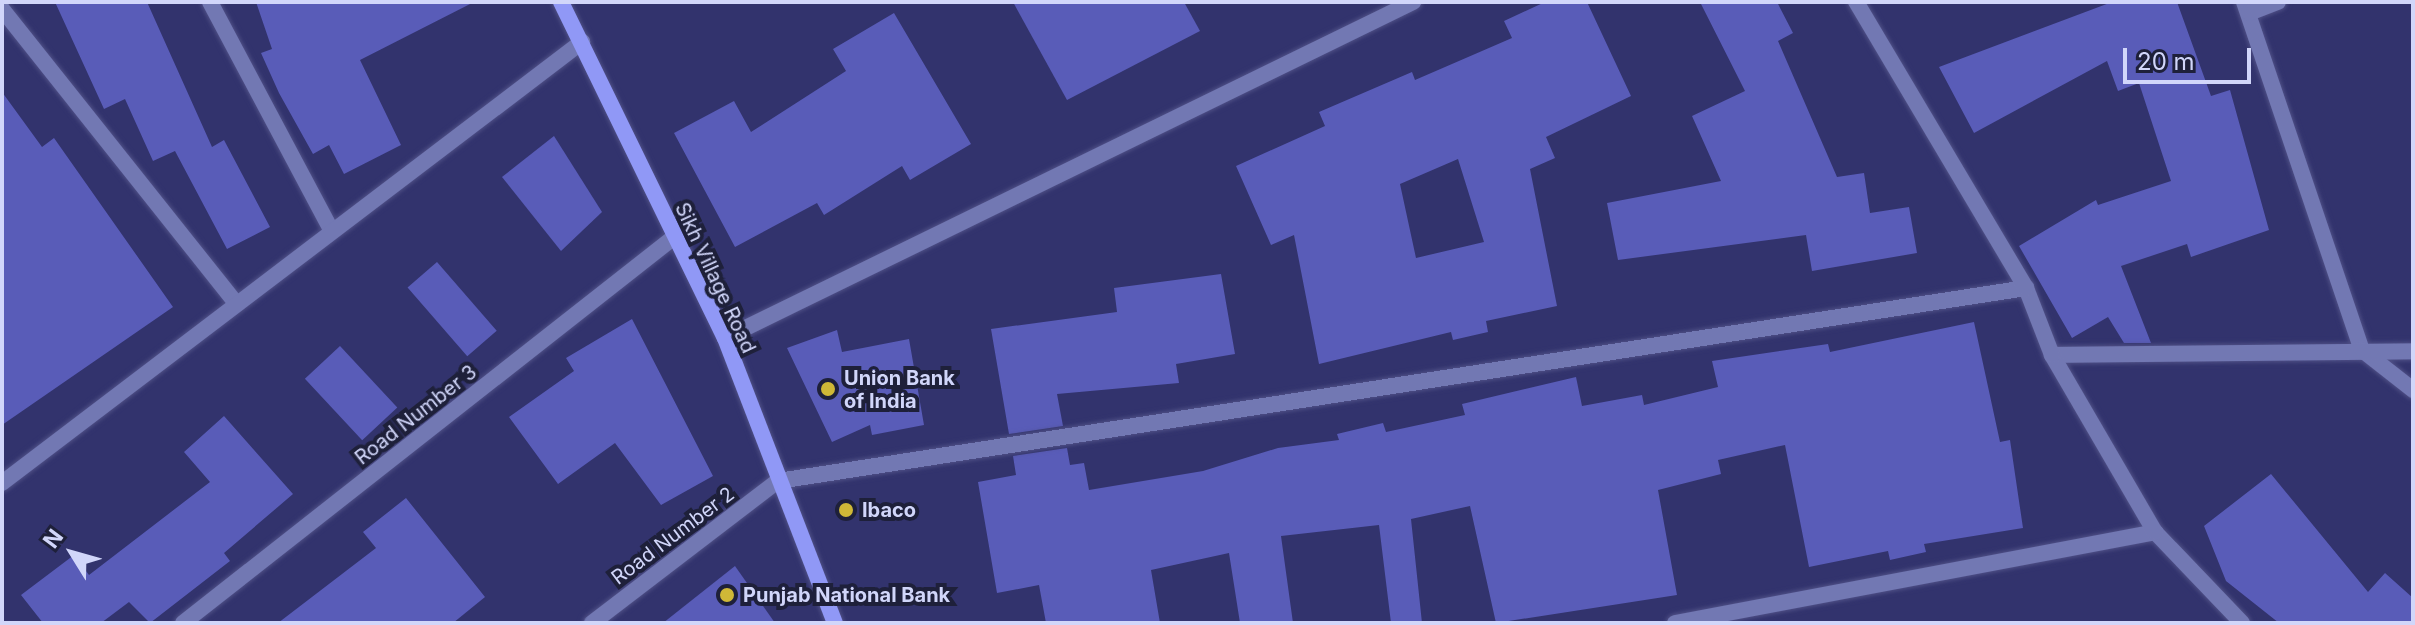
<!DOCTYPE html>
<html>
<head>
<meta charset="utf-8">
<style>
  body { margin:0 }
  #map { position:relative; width:2415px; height:625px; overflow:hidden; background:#32336d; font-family:Inter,sans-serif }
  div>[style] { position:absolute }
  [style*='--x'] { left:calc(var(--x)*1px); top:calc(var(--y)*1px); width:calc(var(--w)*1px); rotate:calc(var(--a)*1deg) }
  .building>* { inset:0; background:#595cb8; transform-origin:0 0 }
  .roads { filter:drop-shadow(0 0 2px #4f5086) drop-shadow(0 0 2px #4f5086) }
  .minor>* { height:16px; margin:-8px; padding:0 8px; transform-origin:8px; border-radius:8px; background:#7278b3 }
  .secondary>* { height:16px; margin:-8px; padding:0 8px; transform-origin:8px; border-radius:8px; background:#9098f6 }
  .dots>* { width:22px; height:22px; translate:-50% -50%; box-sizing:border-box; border:4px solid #1e203a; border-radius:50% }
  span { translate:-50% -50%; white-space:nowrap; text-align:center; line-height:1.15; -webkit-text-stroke:8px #1e203a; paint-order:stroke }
  .street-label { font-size:20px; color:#d1d6fa }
  .poi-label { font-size:20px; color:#d1d6fa; font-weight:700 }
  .left { translate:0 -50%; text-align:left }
  .frame { position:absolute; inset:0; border:4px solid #d1d6fa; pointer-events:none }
  .north { position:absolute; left:32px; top:513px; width:80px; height:80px; -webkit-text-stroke:6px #1e203a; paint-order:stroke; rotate:307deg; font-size:22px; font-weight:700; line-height:32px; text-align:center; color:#d1d6fa }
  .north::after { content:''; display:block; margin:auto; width:28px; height:36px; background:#d1d6fa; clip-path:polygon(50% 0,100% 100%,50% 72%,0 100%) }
  .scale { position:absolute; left:2123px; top:48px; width:128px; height:36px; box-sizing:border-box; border:4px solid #d1d6fa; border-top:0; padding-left:10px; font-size:24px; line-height:28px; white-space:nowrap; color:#d1d6fa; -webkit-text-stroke:6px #1e203a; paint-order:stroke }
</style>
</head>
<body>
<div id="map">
  <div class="building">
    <i style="clip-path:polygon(55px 2px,147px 2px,212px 147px,224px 140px,270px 227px,227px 249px,175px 151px,153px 161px,125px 99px,104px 109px)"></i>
    <i style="clip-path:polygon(256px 2px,474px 2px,360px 60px,401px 145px,344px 174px,329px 145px,313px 154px,279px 93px,261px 53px,272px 49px)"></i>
    <i style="clip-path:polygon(1013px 2px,1184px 2px,1200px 31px,1067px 100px)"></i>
    <i style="clip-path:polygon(evenodd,1545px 2px,1587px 2px,1631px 96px,1546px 137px,1555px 158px,1530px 169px,1557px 306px,1486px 321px,1488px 332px,1453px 340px,1451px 332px,1319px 364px,1294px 235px,1271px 245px,1236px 166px,1325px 126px,1319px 112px,1412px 72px,1415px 80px,1512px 38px,1504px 21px,1545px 2px,1458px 159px,1484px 242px,1416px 258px,1400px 184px,1458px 159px)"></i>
    <i style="clip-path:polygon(1700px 2px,1777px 2px,1793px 33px,1778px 41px,1837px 177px,1864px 173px,1870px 213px,1909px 207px,1917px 253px,1812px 271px,1806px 235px,1618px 260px,1607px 203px,1721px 181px,1692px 116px,1745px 91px)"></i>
    <i style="clip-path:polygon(2112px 2px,2177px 2px,2211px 96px,2230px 90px,2269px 230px,2191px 257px,2187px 244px,2121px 266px,2151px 343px,2124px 343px,2108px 317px,2072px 338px,2019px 246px,2096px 200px,2098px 205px,2171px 181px,2139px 83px,2118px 91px,2107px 61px,1974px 133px,1939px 67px)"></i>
    <i style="clip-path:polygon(894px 13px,971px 144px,910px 180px,902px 166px,824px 215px,817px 203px,735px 247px,674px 133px,734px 101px,751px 132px,846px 71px,833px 49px)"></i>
    <i style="clip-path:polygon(2px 92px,42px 147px,54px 138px,173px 307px,2px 425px)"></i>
    <i style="clip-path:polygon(554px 136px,602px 212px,561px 251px,502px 177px)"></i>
    <i style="left:437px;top:262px;width:91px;height:39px;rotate:49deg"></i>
    <i style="clip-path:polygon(1221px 274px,1235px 354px,1176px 364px,1179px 383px,1057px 394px,1063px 426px,1009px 434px,991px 329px,1117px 312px,1114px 288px)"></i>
    <i style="clip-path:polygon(632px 319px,713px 476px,661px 505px,615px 443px,558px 484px,509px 417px,574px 371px,566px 358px)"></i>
    <i style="clip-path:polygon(1974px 322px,2000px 442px,2010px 440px,2023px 528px,1924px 544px,1926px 552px,1890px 560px,1888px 551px,1809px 567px,1785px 445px,1718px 460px,1721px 474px,1658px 490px,1677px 595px,1496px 623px,1470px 506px,1411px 519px,1422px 623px,1391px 623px,1379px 525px,1281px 536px,1293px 623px,1240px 623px,1229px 553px,1151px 570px,1160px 623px,1046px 623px,1039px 585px,997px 593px,978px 482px,1016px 475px,1013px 456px,1067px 448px,1070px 465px,1084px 463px,1089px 490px,1203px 471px,1278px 448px,1339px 440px,1337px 434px,1383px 423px,1386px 432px,1465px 415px,1462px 404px,1576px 377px,1582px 406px,1642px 395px,1644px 405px,1718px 387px,1712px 361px,1828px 344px,1830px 352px)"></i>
    <i style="clip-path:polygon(837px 330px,842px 352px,909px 339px,924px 425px,872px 435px,870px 425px,832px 442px,787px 348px)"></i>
    <i style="left:340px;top:346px;width:84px;height:48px;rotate:47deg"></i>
    <i style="clip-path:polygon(224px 416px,293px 494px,224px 553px,230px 561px,150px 623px,129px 602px,101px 623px,43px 623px,21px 595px,74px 555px,89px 575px,210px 482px,184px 452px)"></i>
    <i style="clip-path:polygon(2271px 474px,2368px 592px,2385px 573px,2413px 598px,2413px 623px,2279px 623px,2226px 581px,2204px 526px)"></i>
    <i style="clip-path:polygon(406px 498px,485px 597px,453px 623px,278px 623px,376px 548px,363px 532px)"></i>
    <i style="clip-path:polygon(735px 566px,775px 623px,663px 623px)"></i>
  </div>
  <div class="roads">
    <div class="minor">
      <i style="--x:210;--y:2;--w:259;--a:62"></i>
      <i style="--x:2244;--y:2;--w:367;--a:71.3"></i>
      <i style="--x:2362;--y:350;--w:65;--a:38.1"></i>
      <i style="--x:2;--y:9;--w:377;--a:51.5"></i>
      <i style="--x:2249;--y:13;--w:31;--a:-21"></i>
      <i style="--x:725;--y:338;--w:766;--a:-26.03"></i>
      <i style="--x:2052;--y:355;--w:361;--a:-0.6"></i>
      <i style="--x:2;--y:483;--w:729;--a:-37.25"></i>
      <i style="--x:2155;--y:532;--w:126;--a:46.3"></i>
      <i style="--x:183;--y:623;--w:623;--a:-38.16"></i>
      <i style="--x:592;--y:623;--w:234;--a:-37.4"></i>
      <i style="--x:778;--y:481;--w:1263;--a:-8.79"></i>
      <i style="--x:1675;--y:623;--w:489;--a:-10.7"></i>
      <i style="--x:2155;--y:532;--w:205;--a:-120.2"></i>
      <i style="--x:2052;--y:355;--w:72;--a:-111.2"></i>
      <i style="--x:2026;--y:288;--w:333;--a:-120.7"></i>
    </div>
    <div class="secondary">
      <i style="--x:561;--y:2;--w:374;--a:64"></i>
      <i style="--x:725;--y:338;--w:305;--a:68.9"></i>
    </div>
  </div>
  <div class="dots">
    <i style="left:828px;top:389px;background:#cfb837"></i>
    <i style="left:846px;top:510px;background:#cfb837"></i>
    <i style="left:727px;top:595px;background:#cfb837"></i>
  </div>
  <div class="street-label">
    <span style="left:715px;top:278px;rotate:65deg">Sikh Village Road</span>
    <span style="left:416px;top:415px;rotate:-38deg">Road Number 3</span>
    <span style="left:673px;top:536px;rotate:-37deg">Road Number 2</span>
  </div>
  <div class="poi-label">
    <span class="left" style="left:844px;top:390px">Union Bank<br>of India</span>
    <span class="left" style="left:862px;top:510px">Ibaco</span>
    <span class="left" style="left:743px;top:595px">Punjab National Bank</span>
  </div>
  <div class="frame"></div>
  <div class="north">N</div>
  <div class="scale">20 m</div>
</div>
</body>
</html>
